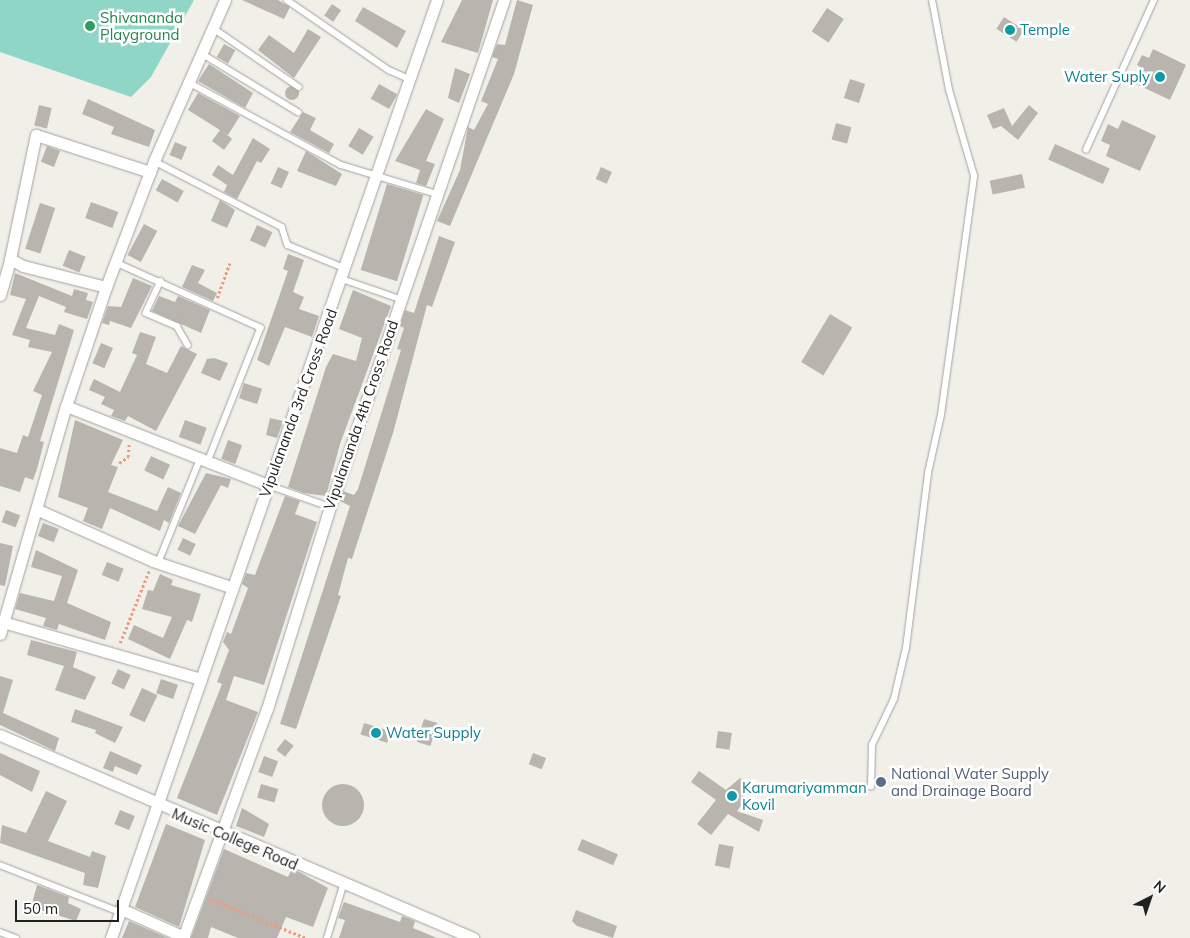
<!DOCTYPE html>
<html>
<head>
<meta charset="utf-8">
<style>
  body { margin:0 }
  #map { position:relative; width:1190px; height:938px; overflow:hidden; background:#f0efe8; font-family:Mulish,sans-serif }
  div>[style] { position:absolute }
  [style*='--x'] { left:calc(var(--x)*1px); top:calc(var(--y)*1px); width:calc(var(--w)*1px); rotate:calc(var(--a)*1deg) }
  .pitch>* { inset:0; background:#8fd6c7 }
  .building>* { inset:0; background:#b9b5ae; transform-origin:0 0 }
  .round { border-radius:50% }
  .path>* { height:2.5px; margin-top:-1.25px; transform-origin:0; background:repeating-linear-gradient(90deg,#ec9b7e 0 2.5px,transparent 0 5px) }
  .roads { filter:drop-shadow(0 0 1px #a2a2a2) drop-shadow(0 0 1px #a2a2a2) }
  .service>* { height:5.5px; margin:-2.75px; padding:0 2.75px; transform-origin:2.75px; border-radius:2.75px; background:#fff }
  .minor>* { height:11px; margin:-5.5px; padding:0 5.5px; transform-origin:5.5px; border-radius:5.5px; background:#fff }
  .dots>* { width:14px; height:14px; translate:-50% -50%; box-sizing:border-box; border:2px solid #fff; border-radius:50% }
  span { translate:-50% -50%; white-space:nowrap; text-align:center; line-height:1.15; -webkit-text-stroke:5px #fff; paint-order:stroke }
  .leisure-label { font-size:15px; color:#27864d }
  .left { translate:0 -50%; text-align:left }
  .culture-label { font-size:15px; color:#0d838f }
  .right { translate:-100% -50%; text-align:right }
  .street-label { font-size:15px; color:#212121 }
  .service-label { font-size:15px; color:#4e5e75 }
  .north { position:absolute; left:1125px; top:873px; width:50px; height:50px; -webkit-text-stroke:4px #fff; paint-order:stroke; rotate:41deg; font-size:14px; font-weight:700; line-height:20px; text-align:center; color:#212121 }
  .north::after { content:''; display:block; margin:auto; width:18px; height:22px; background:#212121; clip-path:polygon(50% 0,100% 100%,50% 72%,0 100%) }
  .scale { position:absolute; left:15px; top:900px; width:104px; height:22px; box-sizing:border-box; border:2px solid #212121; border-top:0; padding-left:6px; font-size:15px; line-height:18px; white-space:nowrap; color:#212121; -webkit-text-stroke:4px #fff; paint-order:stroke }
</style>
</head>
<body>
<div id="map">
  <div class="pitch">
    <i style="clip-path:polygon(0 0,194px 0,151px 77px,131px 97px,0 52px)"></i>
  </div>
  <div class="building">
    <i style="clip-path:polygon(242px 0,278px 0,290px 7px,284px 19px)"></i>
    <i style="clip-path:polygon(462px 0,493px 0,478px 53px,441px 42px)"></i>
    <i style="clip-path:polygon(517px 0,533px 5px,514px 74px,450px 226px,437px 221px,460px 170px,468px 127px,474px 130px,488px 104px,481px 101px,498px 59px,492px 57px,497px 44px,505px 45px)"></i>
    <i style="left:332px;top:4px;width:11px;height:14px;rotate:34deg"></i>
    <i style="clip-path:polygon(363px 7px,406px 31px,397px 48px,355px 21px)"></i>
    <i style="left:827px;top:8px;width:20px;height:28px;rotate:33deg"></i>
    <i style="left:1004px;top:17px;width:24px;height:14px;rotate:33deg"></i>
    <i style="clip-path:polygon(308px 29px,321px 37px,294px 78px,258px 50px,269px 35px,294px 53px)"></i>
    <i style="left:224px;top:44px;width:13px;height:15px;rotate:29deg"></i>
    <i style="clip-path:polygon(1153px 49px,1186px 65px,1170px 100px,1136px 84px,1144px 69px,1137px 65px,1142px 55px,1149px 58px)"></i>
    <i style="clip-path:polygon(209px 64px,253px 93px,245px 108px,198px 81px)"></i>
    <i style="clip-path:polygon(455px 68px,470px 74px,459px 103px,448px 98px)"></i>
    <i style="left:850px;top:79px;width:16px;height:20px;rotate:18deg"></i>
    <i style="left:379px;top:84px;width:21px;height:17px;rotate:29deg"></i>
    <i class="round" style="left:285px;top:86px;width:14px;height:14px"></i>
    <i style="clip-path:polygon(198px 93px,240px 116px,228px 135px,223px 131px,232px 139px,224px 150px,212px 141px,220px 130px,188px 110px)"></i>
    <i style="clip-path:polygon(88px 99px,155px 130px,149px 147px,111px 134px,114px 127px,82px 114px)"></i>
    <i style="left:39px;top:105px;width:13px;height:21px;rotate:13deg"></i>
    <i style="clip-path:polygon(1029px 105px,1038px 113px,1018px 140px,1001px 126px,993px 129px,987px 115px,1004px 108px,1012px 126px)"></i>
    <i style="clip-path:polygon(426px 109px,444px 119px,426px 161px,435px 164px,426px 186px,416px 183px,420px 170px,395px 161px)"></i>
    <i style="clip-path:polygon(303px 112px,316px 118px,310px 130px,334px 144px,329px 153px,290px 132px)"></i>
    <i style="clip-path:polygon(1122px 120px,1156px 136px,1140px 171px,1106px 156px,1110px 145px,1101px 141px,1108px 124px,1118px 129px)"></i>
    <i style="left:836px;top:123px;width:16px;height:17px;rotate:15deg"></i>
    <i style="left:359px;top:128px;width:17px;height:21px;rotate:31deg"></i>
    <i style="clip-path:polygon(253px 138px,270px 149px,261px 163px,257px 161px,237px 199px,224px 192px,227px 185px,212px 175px,218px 165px,233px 175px)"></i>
    <i style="left:175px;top:142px;width:13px;height:14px;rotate:23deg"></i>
    <i style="left:1055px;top:144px;width:60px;height:17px;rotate:24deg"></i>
    <i style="left:47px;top:146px;width:14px;height:17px;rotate:21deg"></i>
    <i style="clip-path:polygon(306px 151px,342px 174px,336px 186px,297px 171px)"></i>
    <i style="left:278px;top:167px;width:12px;height:18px;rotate:24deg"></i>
    <i style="left:601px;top:167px;width:12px;height:13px;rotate:24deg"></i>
    <i style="left:1022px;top:174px;width:14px;height:33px;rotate:78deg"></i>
    <i style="left:162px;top:179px;width:25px;height:13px;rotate:29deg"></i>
    <i style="left:387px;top:184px;width:38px;height:90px;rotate:17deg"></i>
    <i style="clip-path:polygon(220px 200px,235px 210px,227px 228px,211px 221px)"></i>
    <i style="left:91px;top:202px;width:29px;height:17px;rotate:20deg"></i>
    <i style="left:40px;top:203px;width:16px;height:48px;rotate:18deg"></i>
    <i style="left:144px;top:224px;width:15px;height:35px;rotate:28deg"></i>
    <i style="left:257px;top:225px;width:17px;height:17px;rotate:25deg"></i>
    <i style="clip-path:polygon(439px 236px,455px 242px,432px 307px,427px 305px,393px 433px,352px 559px,348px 558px,338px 595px,341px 596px,296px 729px,280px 724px,350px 506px,340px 501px,343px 491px,354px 495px,358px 489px,401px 350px,397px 349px,404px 328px,400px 326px,405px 310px,414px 313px)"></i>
    <i style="left:69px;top:250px;width:18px;height:17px;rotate:22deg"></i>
    <i style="clip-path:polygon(288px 254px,304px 260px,293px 292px,304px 297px,299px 309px,319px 316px,312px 337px,285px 327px,269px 366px,257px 360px,288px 271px,283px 269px)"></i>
    <i style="clip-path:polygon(192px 265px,205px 270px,198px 283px,217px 293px,213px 301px,182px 287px)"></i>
    <i style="clip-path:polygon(15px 273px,72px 296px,74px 289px,88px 293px,86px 300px,93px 302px,87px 319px,64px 312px,66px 307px,39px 296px,26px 328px,55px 335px,59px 324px,74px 330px,40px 441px,44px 442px,37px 469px,33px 480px,25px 477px,20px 492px,0 486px,0 448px,17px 453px,23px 435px,28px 437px,42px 395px,33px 391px,52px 352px,28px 347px,30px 340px,12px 335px,26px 299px,10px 295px)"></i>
    <i style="clip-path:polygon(133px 278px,152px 286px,131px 328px,110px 321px,109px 325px,102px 323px,108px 306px,121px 307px)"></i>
    <i style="clip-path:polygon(353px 290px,391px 306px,340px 444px,326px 496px,304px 493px,288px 487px,326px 367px,333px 354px,356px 361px,362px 338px,339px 329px)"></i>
    <i style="clip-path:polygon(159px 296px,175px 302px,178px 296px,210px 310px,201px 333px,152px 311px)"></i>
    <i style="left:830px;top:314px;width:26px;height:56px;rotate:31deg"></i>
    <i style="clip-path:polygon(140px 332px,156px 337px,146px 364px,167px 373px,181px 346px,197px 354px,156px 431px,128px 416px,125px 421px,111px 416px,114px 410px,101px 404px,105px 397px,89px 390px,94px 379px,120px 392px,137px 355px,132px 353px)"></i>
    <i style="left:101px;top:343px;width:13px;height:22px;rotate:23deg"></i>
    <i style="clip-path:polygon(214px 358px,228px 363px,220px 381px,201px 373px,207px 359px)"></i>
    <i style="left:244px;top:383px;width:19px;height:16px;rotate:18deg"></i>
    <i style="clip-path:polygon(270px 418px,283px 421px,277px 438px,266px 435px)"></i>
    <i style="clip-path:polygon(75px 420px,123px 440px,111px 465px,118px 467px,108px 492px,157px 511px,168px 487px,181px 493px,169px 523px,164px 520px,160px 531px,110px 508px,102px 529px,83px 521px,88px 508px,58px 497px)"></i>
    <i style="left:185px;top:420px;width:23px;height:18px;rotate:20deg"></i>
    <i style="left:228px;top:440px;width:15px;height:20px;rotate:20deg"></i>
    <i style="left:151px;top:456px;width:21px;height:16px;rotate:25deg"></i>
    <i style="clip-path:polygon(206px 473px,231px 479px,228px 488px,221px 485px,195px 534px,178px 526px)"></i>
    <i style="clip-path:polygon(285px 496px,300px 501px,295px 514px,317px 522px,264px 685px,234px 676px,226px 700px,258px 712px,217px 815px,177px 798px,222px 684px,217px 682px,229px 650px,223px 642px,227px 632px,231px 634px,248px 588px,242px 584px,246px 573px,255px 575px)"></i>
    <i style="left:6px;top:510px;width:15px;height:13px;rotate:20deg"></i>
    <i style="left:43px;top:523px;width:17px;height:14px;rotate:21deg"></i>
    <i style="left:183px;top:538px;width:14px;height:13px;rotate:25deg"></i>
    <i style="clip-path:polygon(0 543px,13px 546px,5px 586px,0 585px)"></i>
    <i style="clip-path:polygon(36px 550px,78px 570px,67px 603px,111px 622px,105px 640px,59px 624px,57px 630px,43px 626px,46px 618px,15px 609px,20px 593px,54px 601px,62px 576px,31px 567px)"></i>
    <i style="left:107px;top:562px;width:18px;height:14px;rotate:22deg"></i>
    <i style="clip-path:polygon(160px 574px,173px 580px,171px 585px,201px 594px,192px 622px,187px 620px,170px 659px,128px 639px,134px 625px,163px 638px,172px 617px,142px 609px,148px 590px,153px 591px)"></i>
    <i style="clip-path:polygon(31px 640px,77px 652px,73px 667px,96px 677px,85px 700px,55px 690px,64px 666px,27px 655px)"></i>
    <i style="left:118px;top:669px;width:14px;height:16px;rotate:25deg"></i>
    <i style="clip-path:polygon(0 676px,13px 680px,3px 713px,59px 738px,55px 751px,0 725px)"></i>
    <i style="left:161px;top:679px;width:18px;height:15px;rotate:19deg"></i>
    <i style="left:142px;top:688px;width:17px;height:30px;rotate:25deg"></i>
    <i style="clip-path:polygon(75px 709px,123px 727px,115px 743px,95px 733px,96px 730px,71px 722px)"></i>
    <i style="left:424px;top:719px;width:14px;height:24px;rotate:17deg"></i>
    <i style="left:364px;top:723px;width:28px;height:12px;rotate:17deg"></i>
    <i style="left:718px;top:731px;width:14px;height:17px;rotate:8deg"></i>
    <i style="left:285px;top:739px;width:11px;height:14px;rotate:38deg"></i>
    <i style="clip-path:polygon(110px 751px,142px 765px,137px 775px,115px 766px,113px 772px,103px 768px)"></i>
    <i style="clip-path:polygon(0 753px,40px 771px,32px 792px,0 775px)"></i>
    <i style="left:533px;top:753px;width:14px;height:12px;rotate:21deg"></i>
    <i style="left:264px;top:756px;width:15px;height:17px;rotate:20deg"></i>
    <i style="clip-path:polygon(699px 771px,726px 790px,740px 778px,748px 784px,741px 794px,746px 799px,737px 811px,763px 820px,759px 832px,728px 814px,711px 835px,697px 824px,716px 800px,691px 782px)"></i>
    <i style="left:261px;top:784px;width:18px;height:14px;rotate:16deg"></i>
    <i class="round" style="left:322px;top:784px;width:42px;height:42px"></i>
    <i style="clip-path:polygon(46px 791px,67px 801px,48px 841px,90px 857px,92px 851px,106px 856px,98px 888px,83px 885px,85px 873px,0 843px,2px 825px,26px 833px)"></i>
    <i style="clip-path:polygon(242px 808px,269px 824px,264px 837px,236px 826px)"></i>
    <i style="left:120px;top:810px;width:16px;height:15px;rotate:22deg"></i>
    <i style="clip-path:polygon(166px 824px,205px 840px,179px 927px,135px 907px)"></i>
    <i style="left:582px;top:839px;width:39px;height:12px;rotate:23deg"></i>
    <i style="left:719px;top:844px;width:15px;height:22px;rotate:11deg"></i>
    <i style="clip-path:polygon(224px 849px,288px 877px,292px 868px,328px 888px,313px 927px,286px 917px,277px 938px,238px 938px,211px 927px,208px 938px,191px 938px)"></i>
    <i style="clip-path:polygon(37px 885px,69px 897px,68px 903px,81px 909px,76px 921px,31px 907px)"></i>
    <i style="clip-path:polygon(344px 902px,400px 922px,402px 916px,415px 921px,413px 928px,437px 938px,339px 938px,345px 920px,338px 918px)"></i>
    <i style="clip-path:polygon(576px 910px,617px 926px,613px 938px,577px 926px,572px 921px)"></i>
    <i style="clip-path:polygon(129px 921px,168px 938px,122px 938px)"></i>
  </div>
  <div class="path">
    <i style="--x:217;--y:298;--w:37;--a:-70"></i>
    <i style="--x:119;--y:463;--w:11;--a:-34"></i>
    <i style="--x:128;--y:457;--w:14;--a:-86"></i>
    <i style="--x:120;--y:643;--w:78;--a:-68.1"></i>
    <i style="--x:210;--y:899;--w:104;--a:22.1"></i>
  </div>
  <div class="roads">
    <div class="service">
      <i style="--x:287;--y:0;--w:124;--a:34.5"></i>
      <i style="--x:389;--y:70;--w:24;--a:24"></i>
      <i style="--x:213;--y:28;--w:104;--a:34.5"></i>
      <i style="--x:201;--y:53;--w:114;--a:31.3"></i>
      <i style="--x:188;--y:82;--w:174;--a:28.5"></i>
      <i style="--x:341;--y:165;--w:100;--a:16.8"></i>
      <i style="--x:1086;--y:150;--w:165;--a:-65.6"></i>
      <i style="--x:154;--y:161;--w:144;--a:27.3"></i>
      <i style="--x:282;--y:227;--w:19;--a:72"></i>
      <i style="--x:288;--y:245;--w:61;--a:22.3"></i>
      <i style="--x:115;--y:262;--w:160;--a:24.3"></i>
      <i style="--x:261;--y:328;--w:144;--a:111.6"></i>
      <i style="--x:342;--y:279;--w:61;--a:19"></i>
      <i style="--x:161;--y:281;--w:35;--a:115"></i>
      <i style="--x:146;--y:313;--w:34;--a:23"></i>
      <i style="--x:177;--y:326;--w:22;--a:60"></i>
      <i style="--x:268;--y:485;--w:66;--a:19.5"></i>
      <i style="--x:158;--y:563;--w:112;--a:-68"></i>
      <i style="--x:871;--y:787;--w:42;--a:-88.6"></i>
      <i style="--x:872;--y:745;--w:51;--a:-64.4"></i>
      <i style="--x:894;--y:699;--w:52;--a:-76.8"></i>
      <i style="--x:906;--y:648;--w:176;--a:-82.8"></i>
      <i style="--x:928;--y:473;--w:59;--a:-77.4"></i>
      <i style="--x:941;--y:415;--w:241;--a:-82.1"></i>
      <i style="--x:974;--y:176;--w:90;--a:-106.2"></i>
      <i style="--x:949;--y:90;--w:92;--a:-100.7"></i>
      <i style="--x:0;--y:865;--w:129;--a:21.4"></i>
      <i style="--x:0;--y:932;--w:17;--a:21"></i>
      <i style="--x:327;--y:938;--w:54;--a:-72.9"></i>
    </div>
    <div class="minor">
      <i style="--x:106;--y:287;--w:86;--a:-165.8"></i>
      <i style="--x:23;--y:266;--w:15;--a:-152"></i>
      <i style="--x:10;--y:259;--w:127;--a:-78.2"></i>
      <i style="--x:36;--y:135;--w:120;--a:18"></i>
      <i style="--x:0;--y:295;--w:37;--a:-74"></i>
      <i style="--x:66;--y:406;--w:217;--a:21.4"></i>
      <i style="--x:38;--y:510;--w:126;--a:23.9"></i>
      <i style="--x:153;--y:561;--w:84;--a:18.6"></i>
      <i style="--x:3;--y:622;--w:206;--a:16.1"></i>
      <i style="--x:0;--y:634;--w:237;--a:-73.9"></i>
      <i style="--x:66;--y:406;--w:126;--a:-71.4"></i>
      <i style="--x:106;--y:287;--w:135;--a:-69.1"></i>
      <i style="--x:154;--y:161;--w:176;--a:-66.2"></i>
      <i style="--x:0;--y:735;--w:515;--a:23.23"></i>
      <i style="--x:121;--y:909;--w:69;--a:24"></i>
      <i style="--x:111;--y:938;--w:993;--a:-70.84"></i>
      <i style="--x:183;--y:938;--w:244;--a:-69.9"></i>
      <i style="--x:267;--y:709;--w:212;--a:-72.7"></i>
      <i style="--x:330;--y:507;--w:536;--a:-71.06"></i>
    </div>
  </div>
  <div class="dots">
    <i style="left:90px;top:26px;background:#2e9e5b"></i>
    <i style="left:1010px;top:30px;background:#0f9aa8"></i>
    <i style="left:1160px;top:77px;background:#0f9aa8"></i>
    <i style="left:376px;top:733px;background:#0f9aa8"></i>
    <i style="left:881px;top:782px;background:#5c6f8a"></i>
    <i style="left:732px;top:796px;background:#0f9aa8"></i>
  </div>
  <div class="leisure-label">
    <span class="left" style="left:100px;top:26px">Shivananda<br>Playground</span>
  </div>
  <div class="culture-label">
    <span class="left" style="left:1020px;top:30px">Temple</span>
    <span class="right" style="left:1150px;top:77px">Water Suply</span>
    <span class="left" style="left:386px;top:733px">Water Supply</span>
    <span class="left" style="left:742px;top:796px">Karumariyamman<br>Kovil</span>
  </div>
  <div class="street-label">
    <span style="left:298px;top:403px;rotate:-70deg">Vipulananda 3rd Cross Road</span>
    <span style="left:361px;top:415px;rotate:-71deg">Vipulananda 4th Cross Road</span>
    <span style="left:235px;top:839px;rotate:23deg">Music College Road</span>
  </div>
  <div class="service-label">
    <span class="left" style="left:891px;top:782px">National Water Supply<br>and Drainage Board</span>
  </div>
  <div class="north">N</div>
  <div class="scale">50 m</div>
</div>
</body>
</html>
